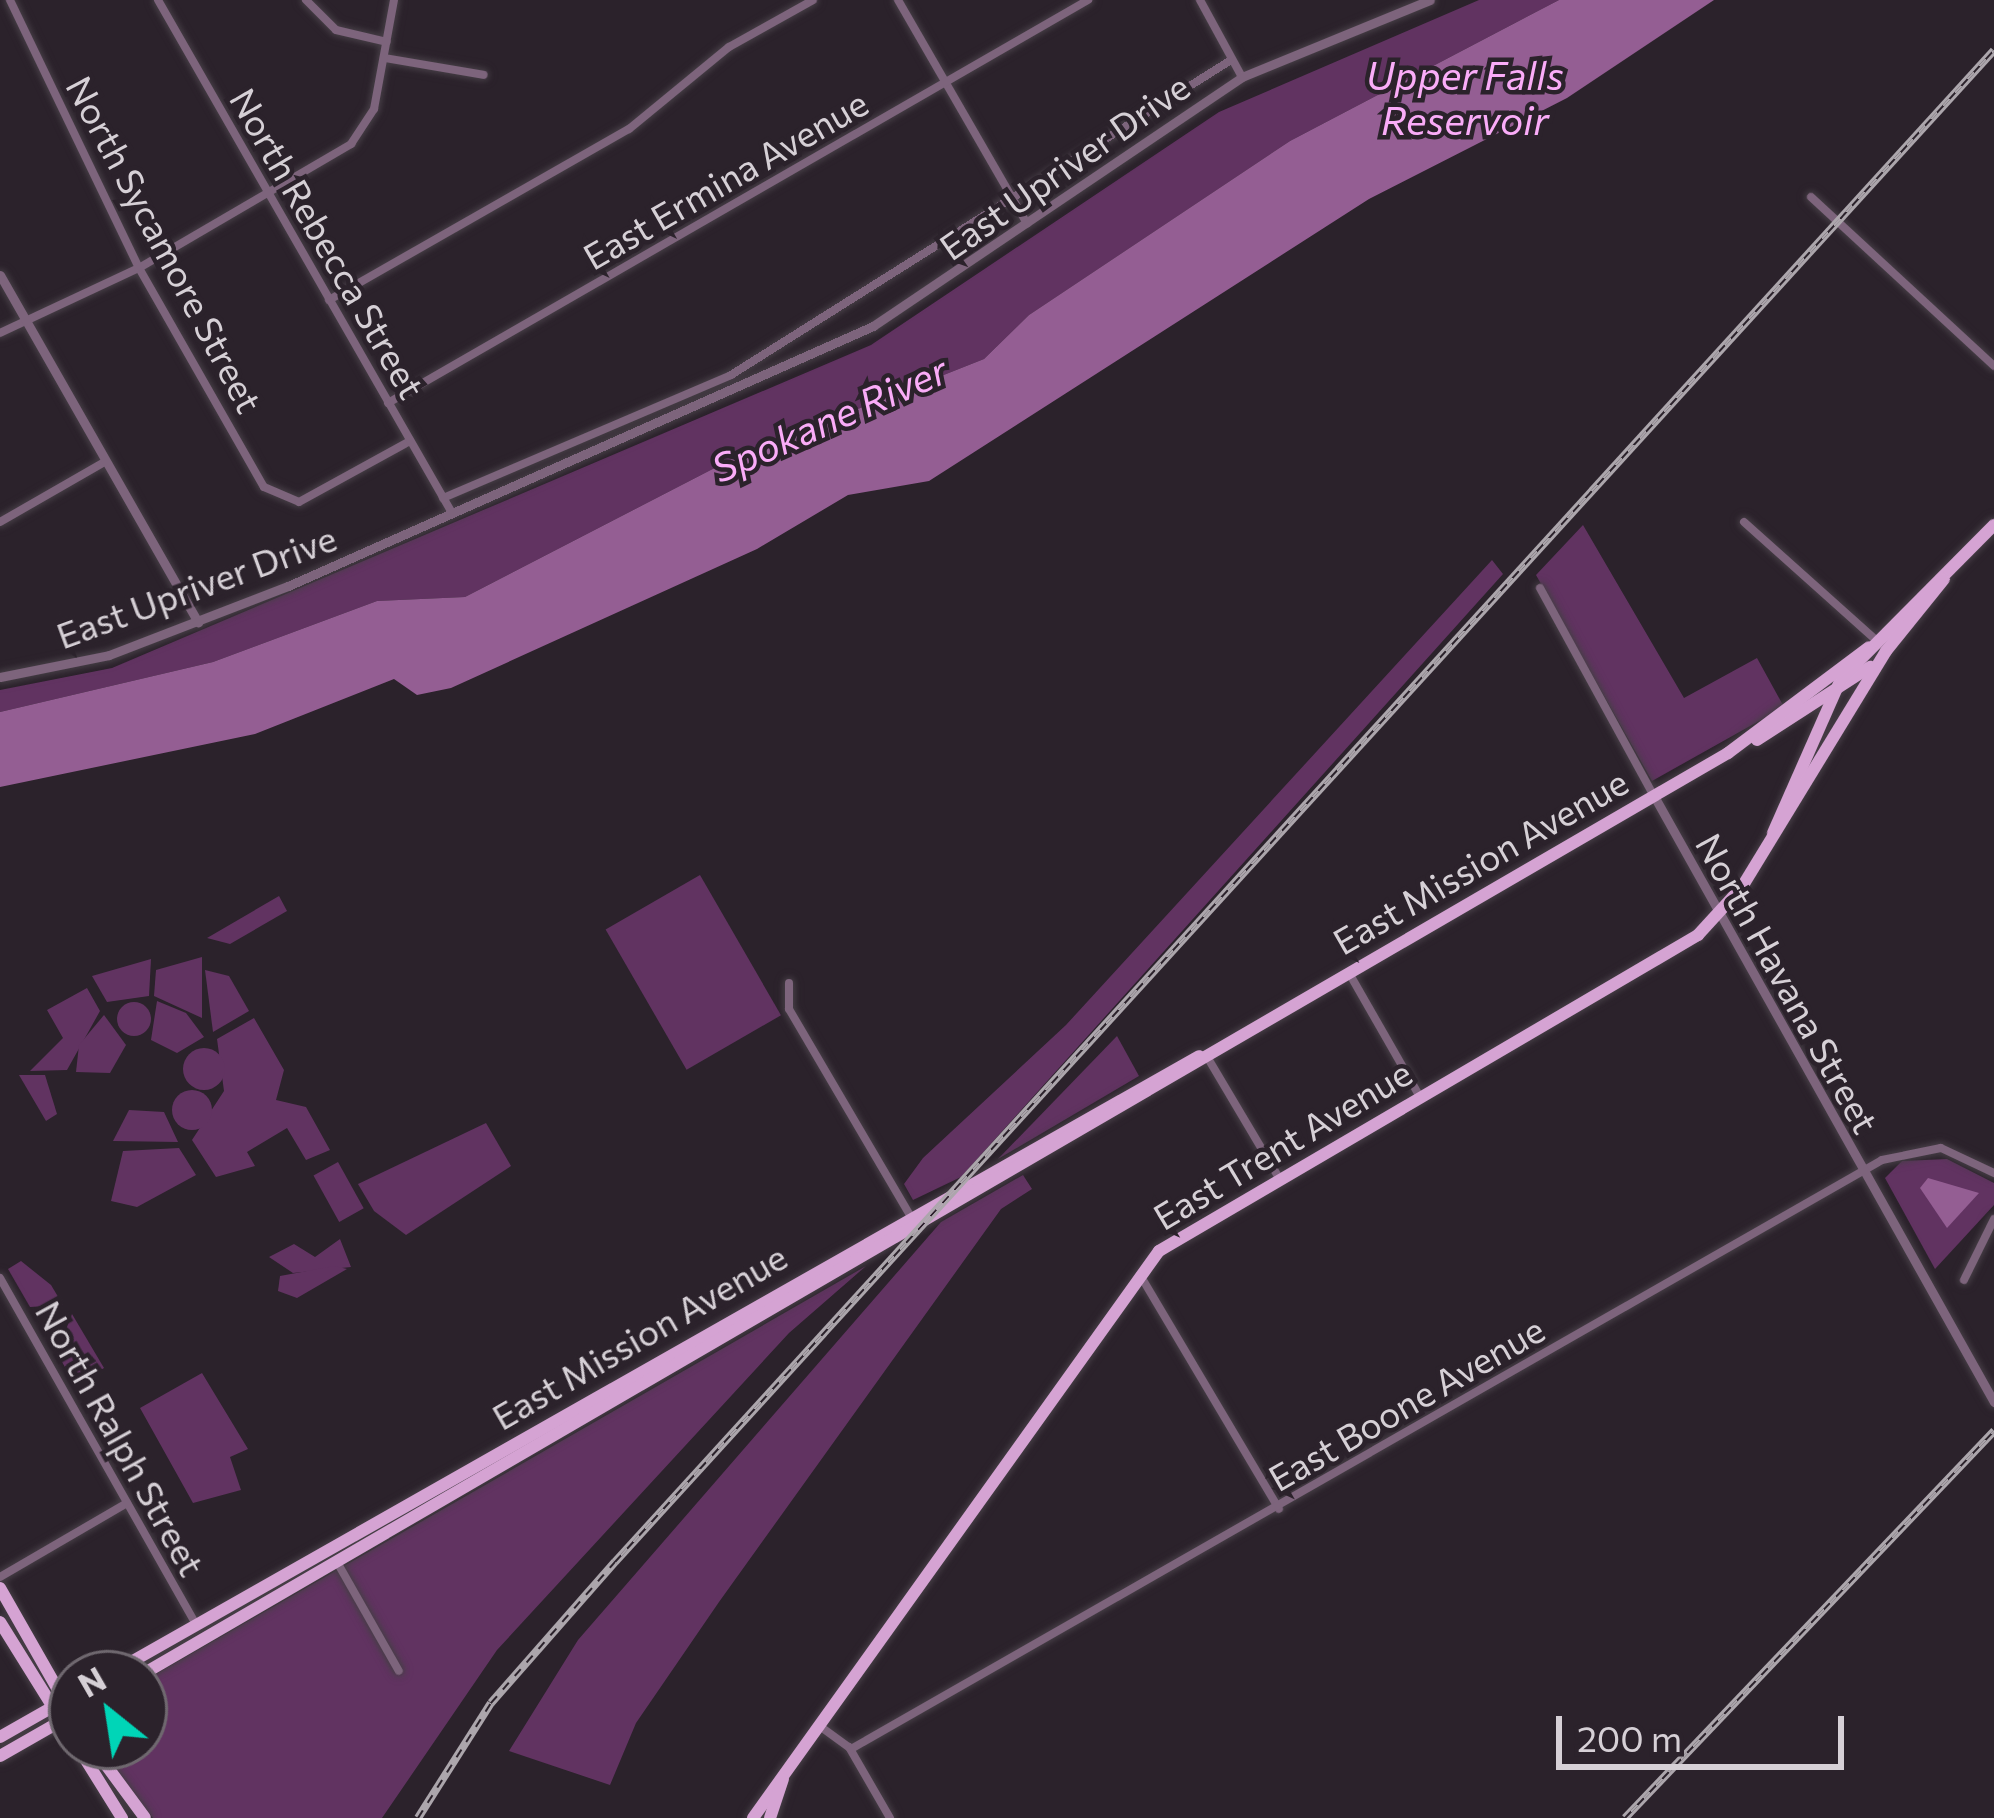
<!DOCTYPE html>
<html>
<head>
<meta charset="utf-8">
<style>
  body { margin:0 }
  #map { position:relative; width:1994px; height:1818px; overflow:hidden; background:#2b222b; font-family:Commissioner,sans-serif }
  div>[style] { position:absolute }
  [style*='--x'] { left:calc(var(--x)*1px); top:calc(var(--y)*1px); width:calc(var(--w)*1px); rotate:calc(var(--a)*1deg) }
  .green>* { inset:0; background:#613361; transform-origin:0 0 }
  .round { border-radius:50% }
  .water>* { inset:0; background:#945e93 }
  .roads { filter:drop-shadow(0 0 3px #463e46) drop-shadow(0 0 3px #463e46) }
  .minor>* { height:8px; margin:-4px; padding:0 4px; transform-origin:4px; border-radius:4px; background:#7d647c }
  .tertiary>* { height:9px; margin:-4.5px; padding:0 4.5px; transform-origin:4.5px; border-radius:4.5px; background:#7d647c }
  .primary>* { height:12px; margin:-6px; padding:0 6px; transform-origin:6px; border-radius:6px; background:#d5a3d3 }
  .rail>* { height:8px; margin-top:-4px; transform-origin:0; background:repeating-linear-gradient(90deg,#2b222b 0 9px,#aca6ac 0 18px); box-sizing:border-box; border-block:3px solid #aca6ac }
  span { translate:-50% -50%; white-space:nowrap; text-align:center; line-height:1.15; -webkit-text-stroke:9px #2b222b; paint-order:stroke }
  .street-label { font-size:36px; color:#d6d0d6 }
  .water-label { font-size:39px; color:#faacf8; font-style:italic }
  .north { position:absolute; left:48px; top:1650px; width:120px; height:120px; box-sizing:border-box; background:#2b222b; border:3px solid #6f686f; border-radius:50%; rotate:330deg; font-size:33px; font-weight:700; line-height:48px; text-align:center; color:#d6d0d6 }
  .north::after { content:''; display:block; margin:auto; width:42px; height:54px; background:#00d5b7; clip-path:polygon(50% 0,100% 100%,50% 72%,0 100%) }
  .scale { position:absolute; left:1556px; top:1716px; width:288px; height:54px; box-sizing:border-box; border:6px solid #d6d0d6; border-top:0; padding-left:15px; font-size:36px; line-height:42px; white-space:nowrap; color:#d6d0d6; -webkit-text-stroke:9px #2b222b; paint-order:stroke }
</style>
</head>
<body>
<div id="map">
  <div class="green">
    <i style="clip-path:polygon(1479px 0,1559px 0,1290px 141px,1029px 315px,984px 359px,732px 459px,465px 597px,377px 601px,213px 662px,0 712px,0 690px,112px 668px,871px 345px,1219px 112px)"></i>
    <i style="clip-path:polygon(1583px 525px,1684px 698px,1757px 658px,1784px 707px,1652px 781px,1536px 575px)"></i>
    <i style="clip-path:polygon(1492px 560px,1503px 574px,961px 1177px,913px 1200px,904px 1184px,923px 1158px,1066px 1025px)"></i>
    <i style="left:700px;top:875px;width:162px;height:109px;rotate:60deg"></i>
    <i style="clip-path:polygon(279px 896px,287px 911px,230px 944px,207px 938px)"></i>
    <i style="clip-path:polygon(202px 957px,202px 1018px,154px 996px,156px 970px)"></i>
    <i style="clip-path:polygon(151px 959px,149px 996px,107px 1002px,92px 976px)"></i>
    <i style="clip-path:polygon(205px 970px,229px 976px,249px 1011px,213px 1032px)"></i>
    <i style="clip-path:polygon(87px 988px,100px 1011px,67px 1070px,30px 1071px,63px 1038px,47px 1010px)"></i>
    <i style="clip-path:polygon(157px 1001px,186px 1013px,204px 1037px,177px 1053px,151px 1040px)"></i>
    <i class="round" style="left:117px;top:1002px;width:34px;height:34px"></i>
    <i style="clip-path:polygon(104px 1015px,126px 1045px,110px 1073px,76px 1072px,79px 1045px)"></i>
    <i style="clip-path:polygon(254px 1018px,284px 1070px,276px 1100px,306px 1107px,330px 1150px,306px 1160px,287px 1128px,247px 1152px,255px 1166px,216px 1177px,192px 1140px,224px 1091px,217px 1039px)"></i>
    <i style="clip-path:polygon(1117px 1036px,1139px 1076px,998px 1159px)"></i>
    <i class="round" style="left:183px;top:1048px;width:42px;height:42px"></i>
    <i style="clip-path:polygon(19px 1075px,45px 1075px,57px 1114px,46px 1121px)"></i>
    <i class="round" style="left:172px;top:1090px;width:40px;height:40px"></i>
    <i style="clip-path:polygon(129px 1110px,164px 1112px,178px 1142px,113px 1141px)"></i>
    <i style="clip-path:polygon(486px 1123px,511px 1166px,406px 1235px,374px 1211px,358px 1184px)"></i>
    <i style="clip-path:polygon(179px 1148px,196px 1175px,137px 1207px,111px 1201px,123px 1151px)"></i>
    <i style="clip-path:polygon(1947px 1159px,1994px 1183px,1994px 1205px,1935px 1269px,1885px 1178px,1902px 1161px)"></i>
    <i style="left:338px;top:1162px;width:53px;height:28px;rotate:61deg"></i>
    <i style="clip-path:polygon(1023px 1175px,1032px 1189px,1001px 1209px,719px 1602px,636px 1723px,610px 1785px,509px 1751px,578px 1640px,941px 1222px)"></i>
    <i style="clip-path:polygon(340px 1239px,351px 1267px,293px 1273px,269px 1257px,294px 1244px,315px 1257px)"></i>
    <i style="clip-path:polygon(21px 1261px,51px 1285px,63px 1305px,30px 1307px,8px 1269px)"></i>
    <i style="clip-path:polygon(334px 1266px,347px 1269px,297px 1298px,278px 1291px,280px 1276px)"></i>
    <i style="clip-path:polygon(866px 1266px,789px 1333px,497px 1650px,382px 1818px,153px 1818px,97px 1746px,144px 1746px,144px 1681px)"></i>
    <i style="clip-path:polygon(72px 1314px,104px 1368px,75px 1385px,57px 1353px)"></i>
    <i style="clip-path:polygon(202px 1373px,248px 1449px,230px 1457px,241px 1490px,193px 1503px,140px 1408px)"></i>
  </div>
  <div class="water">
    <i style="clip-path:polygon(1559px 0,1714px 0,1567px 98px,1369px 199px,929px 481px,848px 495px,757px 549px,451px 688px,417px 695px,394px 679px,255px 734px,0 787px,0 712px,213px 662px,377px 601px,465px 597px,732px 459px,984px 359px,1029px 315px,1290px 141px)"></i>
    <i style="clip-path:polygon(1928px 1178px,1979px 1193px,1947px 1228px,1920px 1188px)"></i>
  </div>
  <div class="roads">
    <div class="minor">
      <i style="--x:10;--y:0;--w:297;--a:64.3"></i>
      <i style="--x:139;--y:268;--w:252;--a:60.3"></i>
      <i style="--x:264;--y:487;--w:38;--a:23"></i>
      <i style="--x:299;--y:502;--w:127;--a:-28.8"></i>
      <i style="--x:158;--y:0;--w:591;--a:60.18"></i>
      <i style="--x:306;--y:0;--w:42;--a:45"></i>
      <i style="--x:336;--y:30;--w:52;--a:13.2"></i>
      <i style="--x:898;--y:0;--w:258;--a:60"></i>
      <i style="--x:1200;--y:0;--w:88;--a:61.4"></i>
      <i style="--x:385;--y:58;--w:100;--a:9.7"></i>
      <i style="--x:1811;--y:197;--w:249;--a:42.7"></i>
      <i style="--x:329;--y:300;--w:345;--a:-29.7"></i>
      <i style="--x:629;--y:129;--w:129;--a:-39.4"></i>
      <i style="--x:729;--y:47;--w:96;--a:-29.2"></i>
      <i style="--x:0;--y:333;--w:153;--a:-25.1"></i>
      <i style="--x:139;--y:268;--w:246;--a:-30.3"></i>
      <i style="--x:351;--y:144;--w:42;--a:-56.7"></i>
      <i style="--x:374;--y:109;--w:111;--a:-79.6"></i>
      <i style="--x:388;--y:403;--w:808;--a:-29.93"></i>
      <i style="--x:443;--y:498;--w:313;--a:-23.1"></i>
      <i style="--x:731;--y:375;--w:591;--a:-32.21"></i>
      <i style="--x:0;--y:522;--w:122;--a:-29.9"></i>
      <i style="--x:1744;--y:522;--w:177;--a:41.8"></i>
      <i style="--x:1540;--y:588;--w:237;--a:61.3"></i>
      <i style="--x:1349;--y:973;--w:143;--a:60.2"></i>
      <i style="--x:789;--y:983;--w:26;--a:90"></i>
      <i style="--x:789;--y:1009;--w:247;--a:59.6"></i>
      <i style="--x:1206;--y:1055;--w:143;--a:59.3"></i>
      <i style="--x:1140;--y:1275;--w:272;--a:59.3"></i>
      <i style="--x:0;--y:1278;--w:398;--a:60.5"></i>
      <i style="--x:1964;--y:1280;--w:68;--a:-63.8"></i>
      <i style="--x:337;--y:1562;--w:125;--a:60.4"></i>
      <i style="--x:0;--y:1577;--w:147;--a:-30.2"></i>
      <i style="--x:821;--y:1727;--w:34;--a:36"></i>
      <i style="--x:849;--y:1747;--w:82;--a:60"></i>
      <i style="--x:851;--y:1749;--w:1187;--a:-29.74"></i>
      <i style="--x:1882;--y:1160;--w:60;--a:-11.5"></i>
      <i style="--x:1941;--y:1148;--w:59;--a:25.3"></i>
    </div>
    <div class="tertiary">
      <i style="--x:0;--y:275;--w:400;--a:60.3"></i>
      <i style="--x:0;--y:677;--w:111;--a:-11.4"></i>
      <i style="--x:109;--y:655;--w:192;--a:-21.1"></i>
      <i style="--x:288;--y:586;--w:640;--a:-23.96"></i>
      <i style="--x:873;--y:326;--w:445;--a:-34"></i>
      <i style="--x:1242;--y:77;--w:203;--a:-22.3"></i>
      <i style="--x:1654;--y:796;--w:695;--a:60.71"></i>
    </div>
    <div class="primary">
      <i style="--x:1757;--y:740;--w:135;--a:-32.9"></i>
      <i style="--x:1773;--y:833;--w:168;--a:-66.2"></i>
      <i style="--x:1841;--y:679;--w:217;--a:-45.2"></i>
      <i style="--x:0;--y:1588;--w:145;--a:60.3"></i>
      <i style="--x:0;--y:1622;--w:231;--a:58.1"></i>
      <i style="--x:110;--y:1674;--w:1252;--a:-29.57"></i>
      <i style="--x:143;--y:1674;--w:1833;--a:-30.16"></i>
      <i style="--x:1728;--y:753;--w:176;--a:-36.9"></i>
      <i style="--x:0;--y:1737;--w:83;--a:-29.7"></i>
      <i style="--x:92;--y:1746;--w:89;--a:53.6"></i>
      <i style="--x:0;--y:1756;--w:70;--a:-29.8"></i>
      <i style="--x:753;--y:1818;--w:697;--a:-54.4"></i>
      <i style="--x:1159;--y:1251;--w:625;--a:-30.38"></i>
      <i style="--x:1698;--y:935;--w:65;--a:-47.5"></i>
      <i style="--x:1742;--y:887;--w:276;--a:-58.6"></i>
      <i style="--x:1886;--y:651;--w:92;--a:-51.1"></i>
      <i style="--x:770;--y:1818;--w:41;--a:-71.6"></i>
    </div>
  </div>
  <div class="rail">
    <i style="--x:418;--y:1818;--w:136;--a:-57.6"></i>
    <i style="--x:491;--y:1703;--w:188;--a:-48.7"></i>
    <i style="--x:615;--y:1562;--w:2046;--a:-47.63"></i>
    <i style="--x:1625;--y:1818;--w:535;--a:-46.36"></i>
  </div>
  <div class="street-label">
    <span style="left:1064px;top:166px;rotate:-35deg">East Upriver Drive</span>
    <span style="left:725px;top:179px;rotate:-30deg">East Ermina Avenue</span>
    <span style="left:328px;top:243px;rotate:60deg">North Rebecca Street</span>
    <span style="left:165px;top:244px;rotate:62deg">North Sycamore Street</span>
    <span style="left:196px;top:586px;rotate:-20deg">East Upriver Drive</span>
    <span style="left:1480px;top:861px;rotate:-30deg">East Mission Avenue</span>
    <span style="left:1788px;top:983px;rotate:61deg">North Havana Street</span>
    <span style="left:1282px;top:1144px;rotate:-31deg">East Trent Avenue</span>
    <span style="left:639px;top:1336px;rotate:-30deg">East Mission Avenue</span>
    <span style="left:1406px;top:1403px;rotate:-30deg">East Boone Avenue</span>
    <span style="left:121px;top:1438px;rotate:61deg">North Ralph Street</span>
  </div>
  <div class="water-label">
    <span style="left:1465px;top:97px">Upper Falls<br>Reservoir</span>
    <span style="left:829px;top:418px;rotate:-24deg">Spokane River</span>
  </div>
  <div class="north">N</div>
  <div class="scale">200 m</div>
</div>
</body>
</html>
